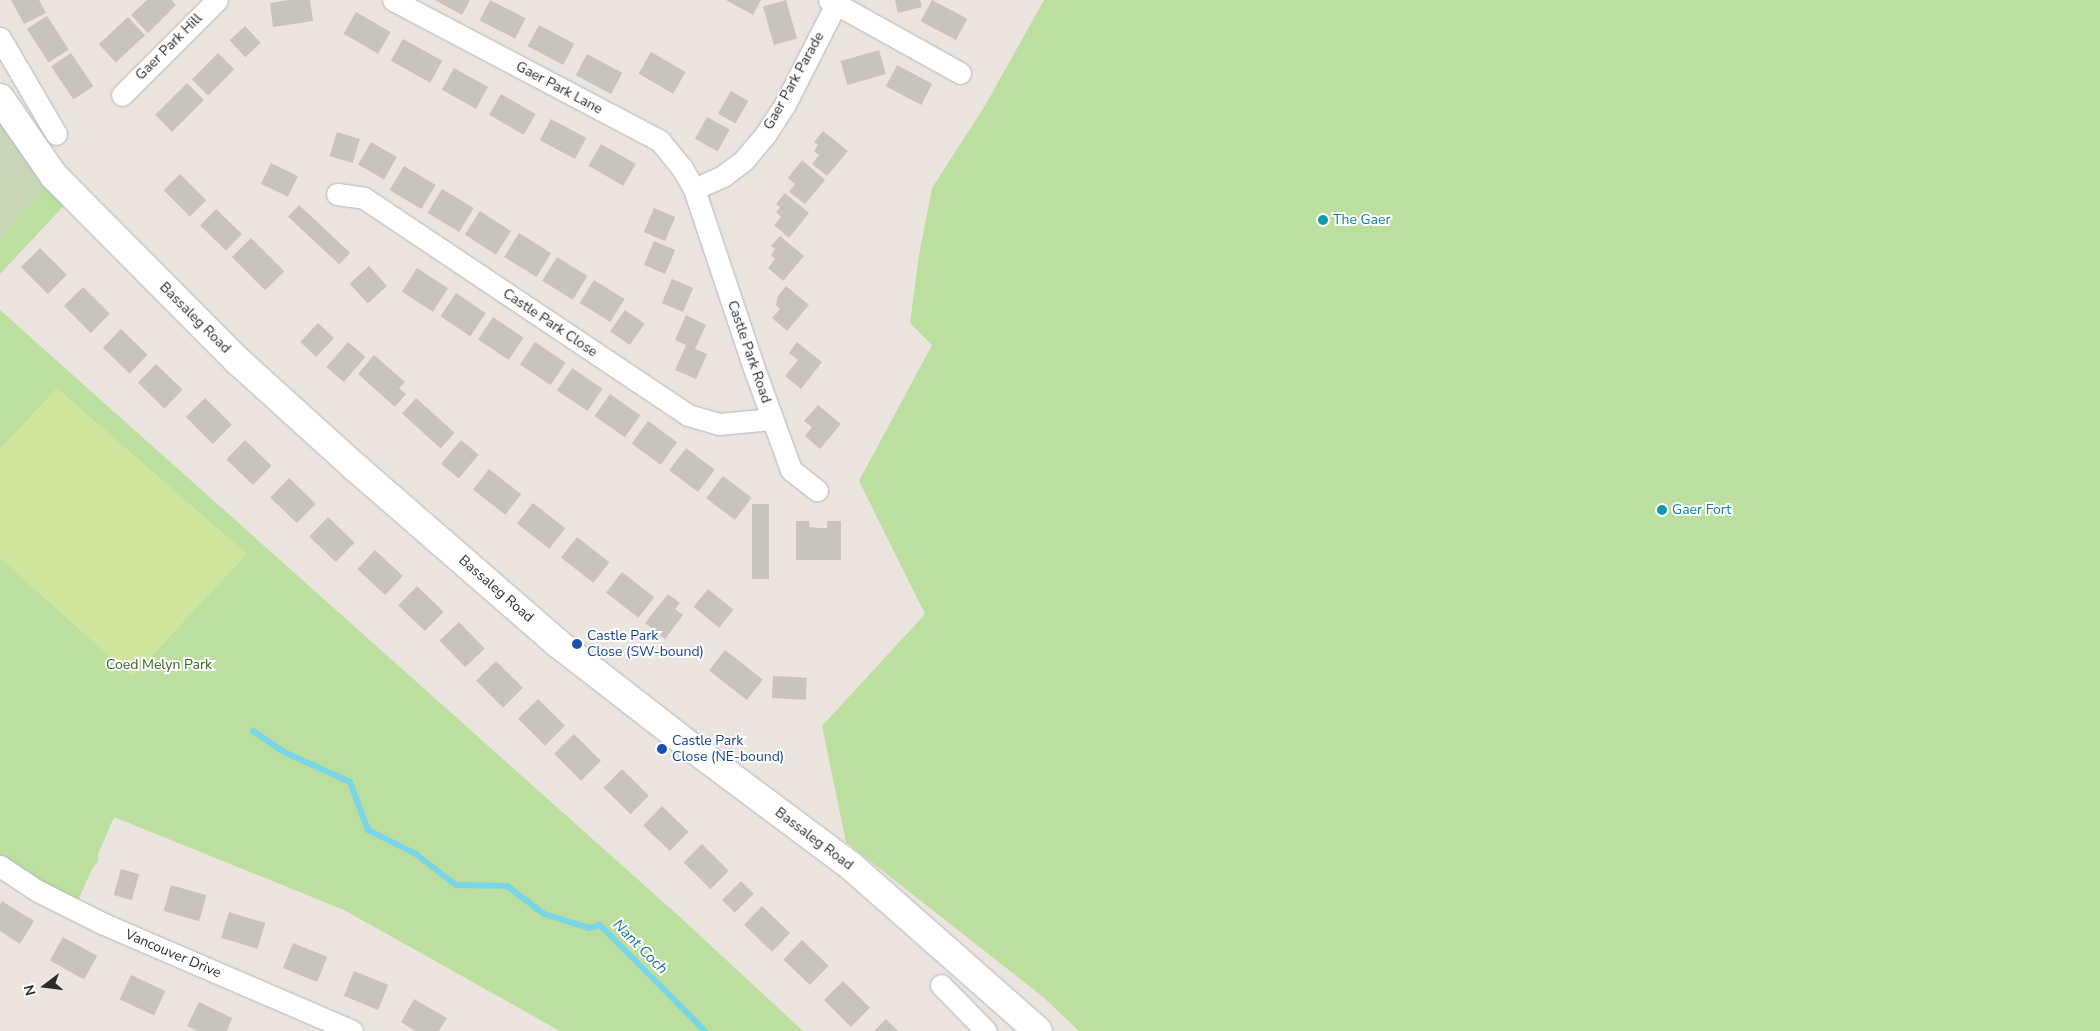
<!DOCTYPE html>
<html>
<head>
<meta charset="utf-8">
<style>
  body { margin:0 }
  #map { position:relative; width:2100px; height:1031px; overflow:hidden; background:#ece5df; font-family:"Nunito Sans",sans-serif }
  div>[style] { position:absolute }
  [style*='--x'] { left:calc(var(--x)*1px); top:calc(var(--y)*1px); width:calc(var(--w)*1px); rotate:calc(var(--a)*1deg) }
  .green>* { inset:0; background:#bcde9f }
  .cemetery>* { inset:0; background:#c9d5b7 }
  .pitch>* { inset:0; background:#cfe59c }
  .stream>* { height:6px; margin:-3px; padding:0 3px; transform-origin:3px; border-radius:3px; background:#7ad6e6 }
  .building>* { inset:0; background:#c8c3bd; transform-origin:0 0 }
  .roads { filter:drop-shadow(0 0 1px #b2b6be) drop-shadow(0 0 1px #b2b6be) }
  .street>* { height:21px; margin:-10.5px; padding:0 10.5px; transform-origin:10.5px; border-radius:10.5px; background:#fff }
  .secondary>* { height:28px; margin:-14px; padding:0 14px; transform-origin:14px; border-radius:14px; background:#fff }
  .dots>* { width:14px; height:14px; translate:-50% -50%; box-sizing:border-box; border:2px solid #fff; border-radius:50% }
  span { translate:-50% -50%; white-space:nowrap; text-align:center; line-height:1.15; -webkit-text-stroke:4px #fff; paint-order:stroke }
  .street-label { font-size:14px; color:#2b2b2b }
  .culture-label { font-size:14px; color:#0d838f }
  .left { translate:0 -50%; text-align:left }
  .transit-label { font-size:14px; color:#164399 }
  .park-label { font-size:14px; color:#366420 }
  .water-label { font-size:15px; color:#177893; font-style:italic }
  .north { position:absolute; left:20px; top:961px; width:50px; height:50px; -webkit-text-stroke:4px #fff; paint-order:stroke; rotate:255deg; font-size:14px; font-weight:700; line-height:20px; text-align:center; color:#2b2b2b }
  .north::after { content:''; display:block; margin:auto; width:18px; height:22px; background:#2b2b2b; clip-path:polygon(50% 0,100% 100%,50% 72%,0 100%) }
</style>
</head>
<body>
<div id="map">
  <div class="green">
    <i style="clip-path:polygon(1044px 0,2100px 0,2100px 1031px,1079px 1031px,1043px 997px,846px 842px,822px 726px,925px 614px,859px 481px,932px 345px,910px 323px,919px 255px,932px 188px,986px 104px)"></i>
    <i style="clip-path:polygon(0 141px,74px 195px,0 274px)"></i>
    <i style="clip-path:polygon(0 310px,681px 918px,803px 1031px,560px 1031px,344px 910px,114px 817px,98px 854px,98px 862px,93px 867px,79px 898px,70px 907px,0 866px)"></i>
  </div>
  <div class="cemetery">
    <i style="clip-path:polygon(0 98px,54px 176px,0 238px)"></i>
  </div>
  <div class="pitch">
    <i style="clip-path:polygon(57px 388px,247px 554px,132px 677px,0 558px,0 449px)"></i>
  </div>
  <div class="stream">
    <i style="--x:253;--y:731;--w:37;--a:34"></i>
    <i style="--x:284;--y:752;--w:72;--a:24.4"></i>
    <i style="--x:350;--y:782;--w:51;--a:69.4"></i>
    <i style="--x:368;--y:830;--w:54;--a:26.6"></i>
    <i style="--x:416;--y:854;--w:51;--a:37.8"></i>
    <i style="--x:456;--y:885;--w:51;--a:1.1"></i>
    <i style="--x:507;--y:886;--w:46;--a:37.1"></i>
    <i style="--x:544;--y:914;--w:47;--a:17.3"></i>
    <i style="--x:589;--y:928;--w:11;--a:-15"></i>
    <i style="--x:600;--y:925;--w:149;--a:45.3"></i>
  </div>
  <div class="building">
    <i style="clip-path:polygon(11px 0,39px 0,46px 13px,24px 24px)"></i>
    <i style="clip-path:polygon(147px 0,172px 0,176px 5px,148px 33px,131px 15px)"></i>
    <i style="clip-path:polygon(289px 0,310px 0,313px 21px,273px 27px,270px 3px)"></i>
    <i style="clip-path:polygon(435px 0,470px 0,462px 15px)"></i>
    <i style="left:490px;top:0;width:40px;height:23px;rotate:27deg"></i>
    <i style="clip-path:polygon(726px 0,761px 0,753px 15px)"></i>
    <i style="left:786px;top:0;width:40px;height:24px;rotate:74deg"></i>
    <i style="clip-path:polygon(895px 0,920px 0,922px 7px,898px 13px)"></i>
    <i style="left:932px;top:0;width:40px;height:24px;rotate:28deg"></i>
    <i style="left:356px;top:12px;width:40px;height:25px;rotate:30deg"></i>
    <i style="left:47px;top:16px;width:40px;height:24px;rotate:57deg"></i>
    <i style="left:128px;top:17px;width:25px;height:40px;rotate:47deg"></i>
    <i style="left:539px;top:25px;width:40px;height:24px;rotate:28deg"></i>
    <i style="left:245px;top:26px;width:23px;height:21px;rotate:47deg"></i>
    <i style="left:403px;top:39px;width:45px;height:25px;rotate:29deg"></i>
    <i style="left:879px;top:50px;width:25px;height:40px;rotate:74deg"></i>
    <i style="left:651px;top:52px;width:40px;height:25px;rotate:30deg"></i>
    <i style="left:71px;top:53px;width:40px;height:24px;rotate:56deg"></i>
    <i style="left:218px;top:53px;width:23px;height:37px;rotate:45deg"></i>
    <i style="left:587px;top:54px;width:40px;height:24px;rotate:28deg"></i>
    <i style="left:897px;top:65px;width:40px;height:24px;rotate:28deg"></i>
    <i style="left:454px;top:68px;width:39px;height:25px;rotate:29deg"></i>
    <i style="left:187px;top:83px;width:24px;height:45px;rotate:45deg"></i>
    <i style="left:731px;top:91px;width:20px;height:26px;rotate:30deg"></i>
    <i style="left:501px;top:94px;width:40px;height:24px;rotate:30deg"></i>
    <i style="left:707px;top:117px;width:26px;height:25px;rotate:29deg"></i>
    <i style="left:551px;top:119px;width:40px;height:24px;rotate:28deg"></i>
    <i style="clip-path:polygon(823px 131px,848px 151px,827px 176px,812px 164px,819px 155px,814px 151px,818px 145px,814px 142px)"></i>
    <i style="left:337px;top:132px;width:24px;height:25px;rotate:17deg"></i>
    <i style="left:371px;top:142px;width:30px;height:26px;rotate:30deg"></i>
    <i style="left:601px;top:144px;width:40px;height:25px;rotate:30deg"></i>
    <i style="clip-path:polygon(802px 160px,825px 180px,805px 204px,789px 192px,795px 184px,788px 178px)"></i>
    <i style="left:271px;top:163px;width:30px;height:23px;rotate:26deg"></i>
    <i style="left:404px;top:166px;width:37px;height:28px;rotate:31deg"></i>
    <i style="left:180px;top:174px;width:37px;height:23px;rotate:45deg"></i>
    <i style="left:442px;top:189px;width:37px;height:28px;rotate:31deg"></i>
    <i style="clip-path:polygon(785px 193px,809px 213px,789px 238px,774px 225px,781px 217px,776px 212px,780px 207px,776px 204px)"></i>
    <i style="left:299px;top:205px;width:70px;height:16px;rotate:43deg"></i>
    <i style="left:654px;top:208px;width:23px;height:26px;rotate:23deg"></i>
    <i style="left:216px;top:209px;width:36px;height:23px;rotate:44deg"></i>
    <i style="left:480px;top:211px;width:37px;height:28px;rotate:33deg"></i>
    <i style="left:519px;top:233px;width:38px;height:28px;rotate:32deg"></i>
    <i style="clip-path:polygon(780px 236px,804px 256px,783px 281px,768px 268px,775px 259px,771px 255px,775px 249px,771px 246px)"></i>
    <i style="left:251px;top:238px;width:47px;height:27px;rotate:45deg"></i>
    <i style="left:654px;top:241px;width:23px;height:26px;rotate:23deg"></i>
    <i style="left:40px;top:248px;width:38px;height:27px;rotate:45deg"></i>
    <i style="left:557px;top:257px;width:36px;height:28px;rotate:32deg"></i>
    <i style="left:369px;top:266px;width:27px;height:26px;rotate:48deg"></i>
    <i style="left:417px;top:268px;width:37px;height:28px;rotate:33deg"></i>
    <i style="left:672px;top:279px;width:23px;height:26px;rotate:23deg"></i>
    <i style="left:594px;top:280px;width:36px;height:27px;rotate:32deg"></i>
    <i style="clip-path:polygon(786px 286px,809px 305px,787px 331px,772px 318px,780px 309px,776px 305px,778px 296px)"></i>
    <i style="left:83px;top:287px;width:38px;height:27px;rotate:45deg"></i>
    <i style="left:456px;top:293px;width:36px;height:28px;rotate:34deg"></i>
    <i style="left:625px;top:310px;width:24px;height:26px;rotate:35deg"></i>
    <i style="clip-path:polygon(686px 315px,706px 325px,695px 349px,707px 354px,696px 379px,675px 370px,686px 345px,675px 340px)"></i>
    <i style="left:493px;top:317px;width:37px;height:27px;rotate:34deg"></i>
    <i style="left:318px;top:323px;width:22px;height:26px;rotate:43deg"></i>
    <i style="left:121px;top:329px;width:37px;height:26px;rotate:44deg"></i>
    <i style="left:348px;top:342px;width:23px;height:33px;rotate:41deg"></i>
    <i style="left:535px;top:342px;width:37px;height:27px;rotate:34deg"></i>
    <i style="clip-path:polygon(797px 342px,822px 362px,801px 389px,785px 376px,798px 360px,789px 353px)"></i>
    <i style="clip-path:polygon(374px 355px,405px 382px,399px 388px,406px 394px,395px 407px,358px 374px)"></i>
    <i style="left:156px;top:364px;width:37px;height:26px;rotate:44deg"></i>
    <i style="left:572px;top:368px;width:37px;height:27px;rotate:34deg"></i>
    <i style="left:610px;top:394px;width:37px;height:27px;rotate:35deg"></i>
    <i style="left:205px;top:398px;width:38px;height:27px;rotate:45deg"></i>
    <i style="left:416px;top:398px;width:52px;height:21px;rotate:42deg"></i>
    <i style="clip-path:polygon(818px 405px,841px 424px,820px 449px,805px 436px,812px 427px,804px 421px)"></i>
    <i style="left:648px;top:421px;width:36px;height:28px;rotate:36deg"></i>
    <i style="left:245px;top:440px;width:37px;height:27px;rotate:44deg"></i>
    <i style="left:461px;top:440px;width:23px;height:31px;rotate:40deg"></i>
    <i style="left:686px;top:448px;width:36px;height:28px;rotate:37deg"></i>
    <i style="left:489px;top:469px;width:41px;height:26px;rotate:38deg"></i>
    <i style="left:723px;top:476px;width:36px;height:28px;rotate:37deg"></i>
    <i style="left:289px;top:478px;width:37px;height:27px;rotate:44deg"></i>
    <i style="left:533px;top:503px;width:41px;height:26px;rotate:38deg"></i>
    <i style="left:752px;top:504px;width:17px;height:75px"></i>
    <i style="left:328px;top:517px;width:37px;height:27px;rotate:44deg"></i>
    <i style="clip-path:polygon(796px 521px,809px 521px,810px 527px,819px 528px,827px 528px,827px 521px,841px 521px,841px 560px,796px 560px)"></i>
    <i style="left:577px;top:537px;width:41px;height:26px;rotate:38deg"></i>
    <i style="left:375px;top:550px;width:38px;height:26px;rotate:43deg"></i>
    <i style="left:622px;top:572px;width:41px;height:26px;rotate:38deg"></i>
    <i style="left:417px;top:586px;width:37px;height:27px;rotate:44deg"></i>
    <i style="left:708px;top:589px;width:33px;height:23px;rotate:39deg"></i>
    <i style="clip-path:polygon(668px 594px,680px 603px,675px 609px,683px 615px,665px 639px,645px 623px)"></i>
    <i style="left:459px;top:622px;width:37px;height:27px;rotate:46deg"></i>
    <i style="left:725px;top:650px;width:48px;height:26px;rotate:38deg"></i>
    <i style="left:496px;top:661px;width:38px;height:28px;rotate:45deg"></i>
    <i style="left:773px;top:676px;width:34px;height:22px;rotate:3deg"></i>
    <i style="left:538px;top:699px;width:38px;height:28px;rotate:45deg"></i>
    <i style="left:574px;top:734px;width:38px;height:28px;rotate:45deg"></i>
    <i style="left:622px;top:769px;width:38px;height:26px;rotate:45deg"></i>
    <i style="left:662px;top:806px;width:37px;height:27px;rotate:44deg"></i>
    <i style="left:702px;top:844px;width:38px;height:26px;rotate:45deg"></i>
    <i style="left:121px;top:869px;width:19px;height:27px;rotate:16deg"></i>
    <i style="left:741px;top:881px;width:18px;height:27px;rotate:45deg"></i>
    <i style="left:171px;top:885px;width:37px;height:27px;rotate:16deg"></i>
    <i style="clip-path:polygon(2px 901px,34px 921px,20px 944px,0 931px,0 905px)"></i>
    <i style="left:762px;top:906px;width:39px;height:26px;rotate:44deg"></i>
    <i style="left:229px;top:912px;width:38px;height:27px;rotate:17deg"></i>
    <i style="left:63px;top:937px;width:39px;height:27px;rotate:29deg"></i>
    <i style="left:802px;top:940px;width:37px;height:27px;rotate:44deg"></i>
    <i style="left:293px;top:943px;width:37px;height:27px;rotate:22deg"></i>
    <i style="left:354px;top:971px;width:37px;height:27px;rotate:22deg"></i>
    <i style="left:131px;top:975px;width:38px;height:27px;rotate:25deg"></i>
    <i style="left:843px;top:981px;width:38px;height:27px;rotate:45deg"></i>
    <i style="clip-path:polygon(414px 999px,447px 1018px,439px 1031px,415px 1031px,401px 1022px)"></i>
    <i style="clip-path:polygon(199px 1002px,232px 1018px,227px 1031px,197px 1031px,187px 1026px)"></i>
    <i style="clip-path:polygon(886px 1019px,898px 1031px,874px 1031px)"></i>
  </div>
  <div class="roads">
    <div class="street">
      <i style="--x:393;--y:0;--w:302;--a:27.8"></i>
      <i style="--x:660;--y:141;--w:35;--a:51"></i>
      <i style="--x:682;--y:168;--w:24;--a:60"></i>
      <i style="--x:694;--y:189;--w:192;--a:71.5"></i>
      <i style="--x:755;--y:371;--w:105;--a:70"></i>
      <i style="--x:791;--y:470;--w:33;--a:38"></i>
      <i style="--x:829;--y:0;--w:150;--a:29.1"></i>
      <i style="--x:0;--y:38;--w:111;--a:59.7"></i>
      <i style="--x:122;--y:95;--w:134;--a:-45"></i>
      <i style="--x:694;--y:189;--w:32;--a:-24"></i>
      <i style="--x:723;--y:176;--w:26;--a:-37"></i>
      <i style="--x:744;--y:160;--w:33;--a:-50"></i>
      <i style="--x:765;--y:135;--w:37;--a:-57"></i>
      <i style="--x:785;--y:104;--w:117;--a:-63"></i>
      <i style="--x:337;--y:194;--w:27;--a:8"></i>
      <i style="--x:364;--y:198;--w:390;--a:33.8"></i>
      <i style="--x:688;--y:415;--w:32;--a:16"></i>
      <i style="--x:719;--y:424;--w:53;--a:-5.4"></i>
      <i style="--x:0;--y:866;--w:43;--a:33.7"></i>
      <i style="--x:36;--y:890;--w:76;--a:26.6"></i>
      <i style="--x:104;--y:924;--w:270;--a:23.3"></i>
      <i style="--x:941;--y:985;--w:64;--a:45.6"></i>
    </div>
    <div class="secondary">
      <i style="--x:0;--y:98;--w:95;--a:55.3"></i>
      <i style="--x:54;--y:176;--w:261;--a:45.2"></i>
      <i style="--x:238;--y:361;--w:158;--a:42.2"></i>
      <i style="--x:355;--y:467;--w:267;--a:41"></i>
      <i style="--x:556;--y:642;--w:170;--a:37.8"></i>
      <i style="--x:690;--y:746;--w:201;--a:36.7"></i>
      <i style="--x:851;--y:866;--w:249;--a:41.4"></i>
    </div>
  </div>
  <div class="dots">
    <i style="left:1323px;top:220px;background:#0f9aa8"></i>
    <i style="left:1662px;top:510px;background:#0f9aa8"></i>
    <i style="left:577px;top:644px;background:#1a4fb4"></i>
    <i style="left:662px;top:749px;background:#1a4fb4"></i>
  </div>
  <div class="street-label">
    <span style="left:169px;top:47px;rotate:-45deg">Gaer Park Hill</span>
    <span style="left:794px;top:81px;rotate:-61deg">Gaer Park Parade</span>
    <span style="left:559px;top:88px;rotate:28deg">Gaer Park Lane</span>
    <span style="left:195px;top:318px;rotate:45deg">Bassaleg Road</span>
    <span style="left:550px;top:323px;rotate:34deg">Castle Park Close</span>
    <span style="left:749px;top:352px;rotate:71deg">Castle Park Road</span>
    <span style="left:496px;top:589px;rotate:41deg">Bassaleg Road</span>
    <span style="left:814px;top:839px;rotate:37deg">Bassaleg Road</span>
    <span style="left:173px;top:954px;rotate:23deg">Vancouver Drive</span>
  </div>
  <div class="culture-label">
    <span class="left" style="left:1333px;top:220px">The Gaer</span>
    <span class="left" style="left:1672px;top:510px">Gaer Fort</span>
  </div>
  <div class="transit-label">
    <span class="left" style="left:587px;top:644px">Castle Park<br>Close (SW-bound)</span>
    <span class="left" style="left:672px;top:749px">Castle Park<br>Close (NE-bound)</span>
  </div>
  <div class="park-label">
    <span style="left:159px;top:665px">Coed Melyn Park</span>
  </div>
  <div class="water-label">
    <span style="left:640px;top:947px;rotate:45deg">Nant Coch</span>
  </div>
  <div class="north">N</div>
</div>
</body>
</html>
